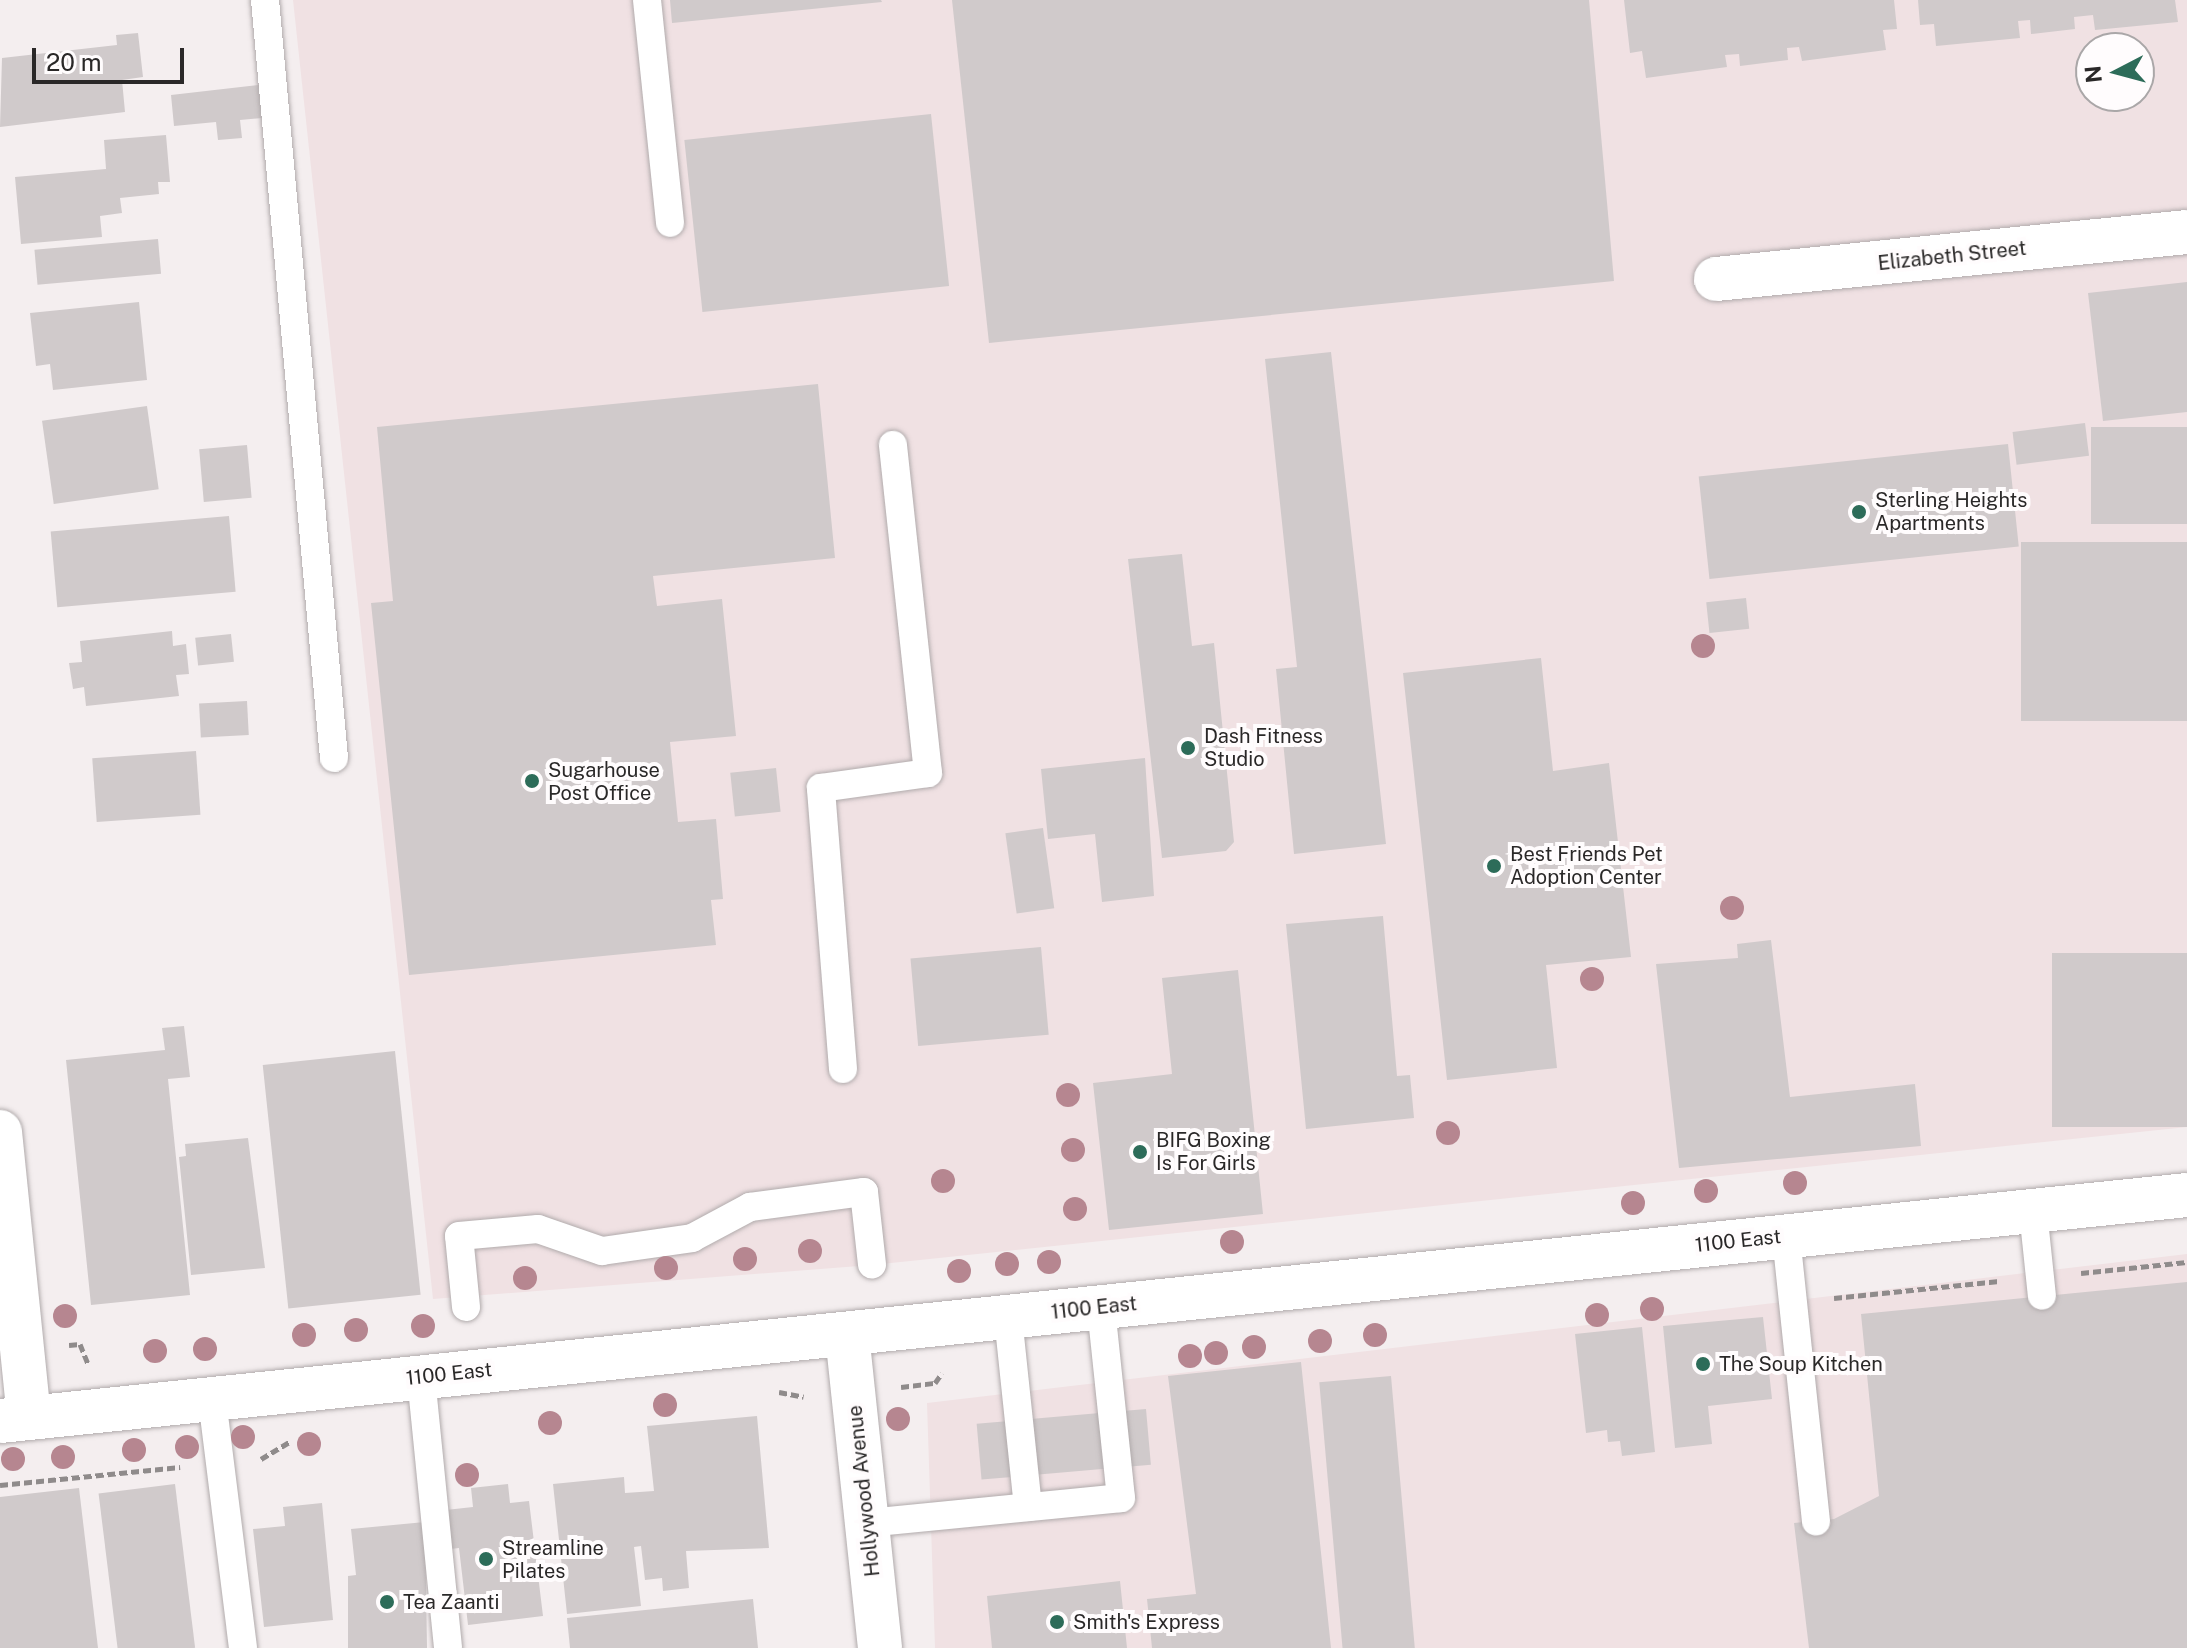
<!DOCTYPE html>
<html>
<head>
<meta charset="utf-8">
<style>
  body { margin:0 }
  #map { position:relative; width:2187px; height:1648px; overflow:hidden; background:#f4eeef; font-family:"Public Sans",sans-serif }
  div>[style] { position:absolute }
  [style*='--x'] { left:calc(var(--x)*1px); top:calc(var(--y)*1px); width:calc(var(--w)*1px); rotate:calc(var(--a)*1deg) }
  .built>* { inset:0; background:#f0e1e3 }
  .building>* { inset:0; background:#d0cacb; transform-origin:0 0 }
  .path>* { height:5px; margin-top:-2.5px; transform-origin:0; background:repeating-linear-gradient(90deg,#8f8b8b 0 8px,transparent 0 12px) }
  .roads { filter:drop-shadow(0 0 2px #b1abac) drop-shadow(0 0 2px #b1abac) }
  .service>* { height:28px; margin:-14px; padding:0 14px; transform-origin:14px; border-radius:14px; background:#fff }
  .minor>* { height:44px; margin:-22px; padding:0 22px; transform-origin:22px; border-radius:22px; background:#fff }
  .tertiary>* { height:44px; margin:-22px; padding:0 22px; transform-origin:22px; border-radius:22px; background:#fff }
  .trees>* { width:24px; height:24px; margin:-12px; border-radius:50%; background:#b68690 }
  .dots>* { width:22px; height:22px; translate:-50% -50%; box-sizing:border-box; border:4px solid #fffcfd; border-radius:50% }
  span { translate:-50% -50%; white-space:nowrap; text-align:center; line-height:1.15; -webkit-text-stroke:8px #fffcfd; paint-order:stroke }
  .street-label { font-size:20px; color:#2a2828 }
  .poi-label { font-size:20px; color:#2a2828 }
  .left { translate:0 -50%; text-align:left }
  .north { position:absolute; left:2075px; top:32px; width:80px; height:80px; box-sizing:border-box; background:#fffcfd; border:2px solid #aaa7a8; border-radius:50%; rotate:264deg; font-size:22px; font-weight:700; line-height:32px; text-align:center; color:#2a2828 }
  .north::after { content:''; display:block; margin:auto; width:28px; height:36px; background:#2d6c59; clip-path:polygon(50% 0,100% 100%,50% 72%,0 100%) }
  .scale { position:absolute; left:32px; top:48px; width:152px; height:36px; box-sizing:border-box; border:4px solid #2a2828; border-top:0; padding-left:10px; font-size:24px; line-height:28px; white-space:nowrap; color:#2a2828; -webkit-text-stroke:6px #fffcfd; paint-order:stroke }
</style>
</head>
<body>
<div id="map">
  <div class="built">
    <i style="clip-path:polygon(evenodd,293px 0,2187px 0,2187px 1127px,872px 1265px,433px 1299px,293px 0,2091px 48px,2139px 48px,2139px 96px,2091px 96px,2091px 48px)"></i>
    <i style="clip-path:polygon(2187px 1254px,2187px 1648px,935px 1648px,927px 1403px)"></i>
  </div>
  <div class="building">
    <i style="clip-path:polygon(670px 0,881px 0,882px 2px,672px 23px)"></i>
    <i style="clip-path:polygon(952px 0,1589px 0,1614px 281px,989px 343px)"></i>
    <i style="clip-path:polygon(1624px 0,1894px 0,1897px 29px,1883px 30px,1886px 50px,1802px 61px,1799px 47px,1787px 48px,1788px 60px,1740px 66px,1739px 54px,1725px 55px,1727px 67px,1646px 78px,1642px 51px,1630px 53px)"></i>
    <i style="clip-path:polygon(1918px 0,2175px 0,2178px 22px,2095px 30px,2093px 15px,2074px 17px,2075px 29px,2031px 34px,2030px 20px,2018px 21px,2020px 38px,1936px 46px,1934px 24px,1920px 25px)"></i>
    <i style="clip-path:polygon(138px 33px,143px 77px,122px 80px,125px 112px,0 127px,2px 58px,117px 45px,116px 35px)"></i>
    <i style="clip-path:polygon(259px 85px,262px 118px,240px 120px,242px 138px,218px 140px,216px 122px,174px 126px,171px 95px)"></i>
    <i style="left:931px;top:114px;width:173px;height:248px;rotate:84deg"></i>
    <i style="clip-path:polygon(166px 135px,170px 182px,158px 182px,159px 194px,120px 198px,122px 213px,100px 216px,102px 237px,21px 244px,15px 177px,106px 169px,104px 140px)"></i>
    <i style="left:158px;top:239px;width:35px;height:124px;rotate:85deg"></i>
    <i style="clip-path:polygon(2187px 282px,2187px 412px,2103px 421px,2088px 293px)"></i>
    <i style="clip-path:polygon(139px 302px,147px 380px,53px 390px,50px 364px,36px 366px,30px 313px)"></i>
    <i style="clip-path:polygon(1331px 352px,1386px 844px,1294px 854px,1276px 669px,1297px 667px,1265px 359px)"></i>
    <i style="clip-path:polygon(818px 384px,835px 558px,653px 576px,657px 606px,722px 599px,736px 736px,670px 742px,678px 822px,716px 819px,723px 899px,711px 900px,716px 945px,409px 975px,371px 603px,393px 601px,377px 427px)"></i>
    <i style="left:147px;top:406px;width:84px;height:106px;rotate:82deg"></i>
    <i style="left:2085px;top:423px;width:33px;height:73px;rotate:83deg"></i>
    <i style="left:2187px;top:427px;width:97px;height:96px;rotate:90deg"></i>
    <i style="left:2008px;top:444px;width:103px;height:311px;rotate:84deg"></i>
    <i style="left:247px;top:445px;width:53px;height:48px;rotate:85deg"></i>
    <i style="left:229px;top:516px;width:76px;height:179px;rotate:85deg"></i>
    <i style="left:2187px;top:542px;width:179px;height:166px;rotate:90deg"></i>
    <i style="clip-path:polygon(1182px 554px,1192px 646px,1214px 643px,1234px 842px,1226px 851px,1162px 858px,1128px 559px)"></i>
    <i style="left:1746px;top:598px;width:31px;height:40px;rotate:84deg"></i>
    <i style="clip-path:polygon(172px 631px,173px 646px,186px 644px,189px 674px,176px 675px,179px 696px,86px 706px,84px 687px,73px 689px,69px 663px,82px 662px,80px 641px)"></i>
    <i style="left:231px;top:634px;width:28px;height:36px;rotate:84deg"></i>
    <i style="clip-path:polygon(1541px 658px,1553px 771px,1609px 763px,1631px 957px,1546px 965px,1557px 1068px,1447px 1080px,1403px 673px)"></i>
    <i style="left:247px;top:701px;width:34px;height:48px;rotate:87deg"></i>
    <i style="left:196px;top:751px;width:64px;height:104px;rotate:86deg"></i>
    <i style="clip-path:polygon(1145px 758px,1154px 896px,1102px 902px,1095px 834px,1048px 839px,1041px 769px)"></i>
    <i style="left:776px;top:768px;width:44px;height:46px;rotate:84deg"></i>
    <i style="left:1043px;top:828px;width:81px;height:38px;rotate:82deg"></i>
    <i style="clip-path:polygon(1383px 916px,1397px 1076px,1410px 1075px,1414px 1118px,1306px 1129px,1286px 924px)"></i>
    <i style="clip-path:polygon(1771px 940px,1790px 1097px,1915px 1084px,1921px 1146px,1679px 1168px,1656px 964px,1738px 958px,1737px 944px)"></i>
    <i style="left:1041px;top:947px;width:88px;height:131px;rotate:85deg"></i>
    <i style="left:2187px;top:953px;width:174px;height:135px;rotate:90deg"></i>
    <i style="clip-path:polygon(1238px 970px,1263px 1214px,1109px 1230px,1093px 1083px,1172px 1074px,1162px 978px)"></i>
    <i style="clip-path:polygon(184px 1026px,190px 1077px,168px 1079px,190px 1295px,91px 1305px,66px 1060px,165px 1050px,162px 1028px)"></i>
    <i style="left:395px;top:1051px;width:245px;height:133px;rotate:84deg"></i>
    <i style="clip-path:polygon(248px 1138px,265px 1268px,191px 1275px,179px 1157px,186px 1156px,185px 1144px)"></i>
    <i style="clip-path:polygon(2187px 1282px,2187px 1648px,1809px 1648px,1794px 1523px,1834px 1519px,1879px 1496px,1861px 1314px)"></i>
    <i style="clip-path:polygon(1763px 1317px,1772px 1399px,1708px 1406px,1712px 1444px,1675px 1448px,1663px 1326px)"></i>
    <i style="clip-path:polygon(1642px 1327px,1655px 1452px,1622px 1456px,1620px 1441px,1608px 1442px,1607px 1430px,1586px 1433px,1575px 1334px)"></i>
    <i style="clip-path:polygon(1301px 1362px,1331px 1648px,1152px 1648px,1147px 1599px,1196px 1594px,1168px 1376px)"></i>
    <i style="left:1391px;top:1376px;width:273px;height:72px;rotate:85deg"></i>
    <i style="left:1146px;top:1409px;width:56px;height:170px;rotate:85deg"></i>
    <i style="clip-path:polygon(757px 1416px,769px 1548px,686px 1551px,689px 1588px,663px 1591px,662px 1578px,645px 1580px,641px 1546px,634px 1547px,641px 1606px,567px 1614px,553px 1484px,624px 1477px,625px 1493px,654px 1491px,647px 1426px)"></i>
    <i style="left:175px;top:1484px;width:165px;height:77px;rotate:83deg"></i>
    <i style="clip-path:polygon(508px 1484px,510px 1503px,529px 1501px,543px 1616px,468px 1625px,459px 1548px,451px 1549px,446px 1510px,473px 1507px,471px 1488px)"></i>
    <i style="clip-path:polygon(79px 1488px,98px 1648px,0 1648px,0 1497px)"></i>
    <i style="clip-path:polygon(322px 1503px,333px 1620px,264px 1627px,253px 1529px,285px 1526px,283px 1507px)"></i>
    <i style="clip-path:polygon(425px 1522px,427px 1648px,348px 1648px,348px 1576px,356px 1575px,351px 1529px)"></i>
    <i style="clip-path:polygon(1120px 1581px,1127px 1648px,992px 1648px,987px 1596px)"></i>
    <i style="clip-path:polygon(753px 1599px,758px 1648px,570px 1648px,567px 1618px)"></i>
  </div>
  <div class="path">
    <i style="--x:2081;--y:1273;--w:107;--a:-5.9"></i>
    <i style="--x:1834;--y:1298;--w:166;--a:-5.9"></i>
    <i style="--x:69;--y:1345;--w:11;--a:-5"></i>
    <i style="--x:80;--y:1344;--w:22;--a:68"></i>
    <i style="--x:901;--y:1387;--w:34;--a:-7"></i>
    <i style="--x:935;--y:1383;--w:12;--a:-55"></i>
    <i style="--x:779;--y:1392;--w:25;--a:11"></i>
    <i style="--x:261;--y:1459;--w:33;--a:-31"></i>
    <i style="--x:0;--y:1485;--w:181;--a:-5.7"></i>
  </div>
  <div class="roads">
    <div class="service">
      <i style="--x:265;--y:0;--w:761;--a:84.8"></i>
      <i style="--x:647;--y:0;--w:224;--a:84.1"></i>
      <i style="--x:843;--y:1069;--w:282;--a:-94.5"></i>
      <i style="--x:821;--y:788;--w:108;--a:-8"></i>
      <i style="--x:928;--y:773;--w:330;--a:-96.1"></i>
      <i style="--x:2033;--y:1211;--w:85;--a:84"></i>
      <i style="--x:1786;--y:1236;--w:287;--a:84"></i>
      <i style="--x:466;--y:1307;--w:71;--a:-95.6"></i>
      <i style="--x:459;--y:1236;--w:79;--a:-5.1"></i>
      <i style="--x:538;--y:1229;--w:68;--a:19"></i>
      <i style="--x:602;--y:1251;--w:91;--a:-8.2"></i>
      <i style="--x:692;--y:1238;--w:66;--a:-28.1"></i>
      <i style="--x:750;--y:1207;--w:115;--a:-7.5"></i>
      <i style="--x:864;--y:1192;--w:73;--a:83.7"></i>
      <i style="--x:1008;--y:1317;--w:191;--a:84"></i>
      <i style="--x:421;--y:1377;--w:272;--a:84.3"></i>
      <i style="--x:212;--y:1399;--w:251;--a:82.9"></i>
      <i style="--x:867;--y:1523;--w:255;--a:-5.6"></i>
      <i style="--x:1121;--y:1498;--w:192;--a:-96"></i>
    </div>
    <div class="minor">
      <i style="--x:1716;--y:279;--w:473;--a:-5.7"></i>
      <i style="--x:0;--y:1132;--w:287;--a:84.2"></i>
      <i style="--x:847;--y:1334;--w:316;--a:84"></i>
    </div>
    <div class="tertiary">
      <i style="--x:0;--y:1421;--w:2199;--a:-5.9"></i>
    </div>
  </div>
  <div class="trees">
    <i style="left:1703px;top:646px"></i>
    <i style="left:1732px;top:908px"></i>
    <i style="left:1592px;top:979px"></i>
    <i style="left:1068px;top:1095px"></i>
    <i style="left:1448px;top:1133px"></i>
    <i style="left:1073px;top:1150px"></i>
    <i style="left:943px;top:1181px"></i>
    <i style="left:1795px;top:1183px"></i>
    <i style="left:1706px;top:1191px"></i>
    <i style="left:1633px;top:1203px"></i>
    <i style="left:1075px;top:1209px"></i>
    <i style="left:1232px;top:1242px"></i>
    <i style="left:810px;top:1251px"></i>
    <i style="left:745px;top:1259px"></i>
    <i style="left:1049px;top:1262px"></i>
    <i style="left:1007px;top:1264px"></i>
    <i style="left:666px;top:1268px"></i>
    <i style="left:959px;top:1271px"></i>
    <i style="left:525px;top:1278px"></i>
    <i style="left:1652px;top:1309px"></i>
    <i style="left:1597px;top:1315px"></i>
    <i style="left:65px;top:1316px"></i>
    <i style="left:423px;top:1326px"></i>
    <i style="left:356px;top:1330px"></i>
    <i style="left:304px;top:1335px"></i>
    <i style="left:1375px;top:1335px"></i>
    <i style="left:1320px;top:1341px"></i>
    <i style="left:1254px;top:1347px"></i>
    <i style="left:205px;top:1349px"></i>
    <i style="left:155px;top:1351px"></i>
    <i style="left:1216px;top:1353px"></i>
    <i style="left:1190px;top:1356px"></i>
    <i style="left:665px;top:1405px"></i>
    <i style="left:898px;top:1419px"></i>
    <i style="left:550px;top:1423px"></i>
    <i style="left:243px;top:1437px"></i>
    <i style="left:309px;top:1444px"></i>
    <i style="left:187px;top:1447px"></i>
    <i style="left:134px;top:1450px"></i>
    <i style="left:63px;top:1457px"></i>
    <i style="left:13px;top:1459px"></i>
    <i style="left:467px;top:1475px"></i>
  </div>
  <div class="dots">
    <i style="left:1859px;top:512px;background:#2d6c59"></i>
    <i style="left:1188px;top:748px;background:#2d6c59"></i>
    <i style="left:532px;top:781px;background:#2d6c59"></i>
    <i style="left:1494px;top:866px;background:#2d6c59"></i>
    <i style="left:1140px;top:1152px;background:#2d6c59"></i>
    <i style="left:1703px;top:1364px;background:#2d6c59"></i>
    <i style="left:486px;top:1559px;background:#2d6c59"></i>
    <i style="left:387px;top:1602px;background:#2d6c59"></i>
    <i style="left:1057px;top:1622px;background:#2d6c59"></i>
  </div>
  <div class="street-label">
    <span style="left:1952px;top:256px;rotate:-6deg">Elizabeth Street</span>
    <span style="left:1738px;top:1241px;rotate:-6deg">1100 East</span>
    <span style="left:1094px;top:1308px;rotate:-6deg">1100 East</span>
    <span style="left:449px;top:1374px;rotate:-6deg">1100 East</span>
    <span style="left:864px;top:1491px;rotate:-96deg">Hollywood Avenue</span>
  </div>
  <div class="poi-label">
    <span class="left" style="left:1875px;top:512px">Sterling Heights<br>Apartments</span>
    <span class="left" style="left:1204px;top:748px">Dash Fitness<br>Studio</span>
    <span class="left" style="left:548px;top:782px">Sugarhouse<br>Post Office</span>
    <span class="left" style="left:1510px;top:866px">Best Friends Pet<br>Adoption Center</span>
    <span class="left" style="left:1156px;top:1152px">BIFG Boxing<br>Is For Girls</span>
    <span class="left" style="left:1719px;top:1364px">The Soup Kitchen</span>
    <span class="left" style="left:502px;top:1560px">Streamline<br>Pilates</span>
    <span class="left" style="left:403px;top:1602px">Tea Zaanti</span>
    <span class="left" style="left:1073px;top:1622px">Smith's Express</span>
  </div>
  <div class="north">N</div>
  <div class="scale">20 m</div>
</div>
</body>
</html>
